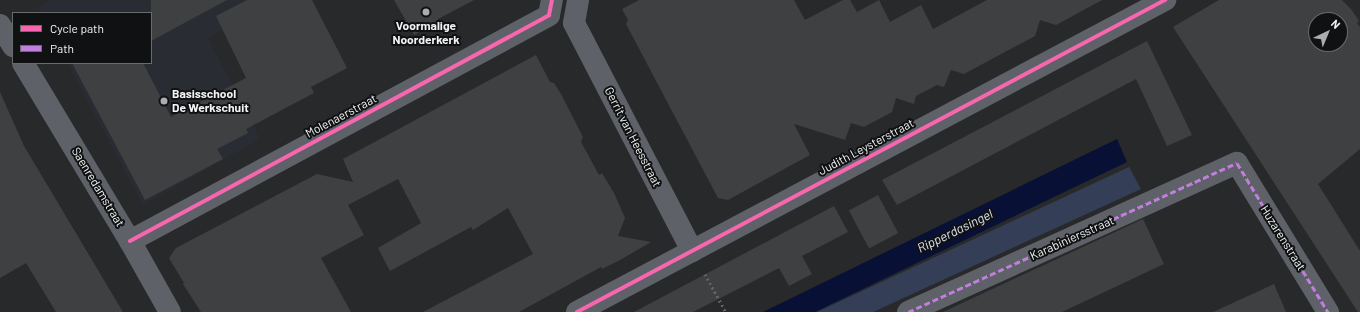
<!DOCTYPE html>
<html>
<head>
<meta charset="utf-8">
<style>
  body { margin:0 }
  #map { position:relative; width:1360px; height:312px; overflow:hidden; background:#28292a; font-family:Barlow,sans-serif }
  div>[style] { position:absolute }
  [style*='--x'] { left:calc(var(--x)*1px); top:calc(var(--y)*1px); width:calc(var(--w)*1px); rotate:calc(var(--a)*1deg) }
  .built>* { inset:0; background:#2a2c34 }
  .green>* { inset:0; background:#343f57 }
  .water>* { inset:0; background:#081135 }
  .building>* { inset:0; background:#3f4041; transform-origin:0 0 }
  .path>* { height:2.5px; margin-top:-1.25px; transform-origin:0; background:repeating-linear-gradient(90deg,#626467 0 2px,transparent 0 5px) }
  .minor>* { height:22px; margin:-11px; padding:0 11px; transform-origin:11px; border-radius:11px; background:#5e6167 }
  .quiet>* { height:3px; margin-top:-1.5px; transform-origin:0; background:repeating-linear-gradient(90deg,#c07fdc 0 6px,transparent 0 9px) }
  .cycleway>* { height:4px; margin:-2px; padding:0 2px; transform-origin:2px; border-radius:2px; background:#f766af }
  .dots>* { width:11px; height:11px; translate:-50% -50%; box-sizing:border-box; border:2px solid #101112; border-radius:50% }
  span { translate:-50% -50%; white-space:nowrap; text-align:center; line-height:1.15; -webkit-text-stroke:4px #101112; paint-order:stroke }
  .poi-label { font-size:12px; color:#f2f3f5; font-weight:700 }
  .left { translate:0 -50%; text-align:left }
  .street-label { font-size:12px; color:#f2f3f5 }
  .water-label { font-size:13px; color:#dde3f2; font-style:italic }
  .legend { position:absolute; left:12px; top:12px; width:140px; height:52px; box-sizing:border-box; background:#101112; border:1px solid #6a6b6d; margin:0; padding:5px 7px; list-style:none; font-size:12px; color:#f2f3f5 }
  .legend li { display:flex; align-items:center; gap:8px; height:20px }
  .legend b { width:20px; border:1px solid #6a6b6d }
  .north { position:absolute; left:1308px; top:12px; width:40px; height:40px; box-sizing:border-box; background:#101112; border:1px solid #6a6b6d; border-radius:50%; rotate:44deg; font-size:11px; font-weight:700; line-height:16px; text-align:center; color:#f2f3f5 }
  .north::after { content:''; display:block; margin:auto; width:14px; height:18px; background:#abacae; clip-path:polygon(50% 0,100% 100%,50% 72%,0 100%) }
</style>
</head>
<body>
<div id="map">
  <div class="built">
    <i style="clip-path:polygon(50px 0,275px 0,208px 38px,260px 139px,143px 205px,67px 63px,151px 63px,151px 13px,41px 13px,37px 7px)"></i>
  </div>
  <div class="green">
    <i style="clip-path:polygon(1129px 167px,1141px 189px,873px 312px,817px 312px)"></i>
  </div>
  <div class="water">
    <i style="clip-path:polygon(1117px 139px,1127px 162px,815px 312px,763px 312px)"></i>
  </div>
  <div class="building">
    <i style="clip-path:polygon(151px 0,227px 0,151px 41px)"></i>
    <i style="clip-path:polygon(247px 0,312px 0,347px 68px,311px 87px,314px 93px,246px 129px,248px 133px,217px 149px,223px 159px,145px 200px,72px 63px,143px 63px,171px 117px,246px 78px,216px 16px)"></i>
    <i style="clip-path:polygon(394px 0,474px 0,438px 19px,439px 22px,414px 35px)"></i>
    <i style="clip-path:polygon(639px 0,794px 0,805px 20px,843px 0,850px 0,857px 12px,879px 0,890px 22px,921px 5px,933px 29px,987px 0,1102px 0,1056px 25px,1040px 20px,1035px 36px,964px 74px,951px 70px,944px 87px,937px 85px,916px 96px,914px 104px,896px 98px,892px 112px,864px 127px,851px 123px,845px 140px,794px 124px,810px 155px,728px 200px,718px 198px,626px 24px,628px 20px,622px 9px)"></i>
    <i style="clip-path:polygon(evenodd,1219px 0,1342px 0,1351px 9px,1359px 21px,1357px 23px,1360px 27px,1360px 149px,1318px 184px,1360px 251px,1360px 312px,1358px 312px,1173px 27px,1219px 0,1316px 20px,1340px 20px,1340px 44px,1316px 44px,1316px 20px)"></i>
    <i style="clip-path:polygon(1147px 41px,1192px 135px,1167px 146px,1136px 79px,897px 205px,882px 180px)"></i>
    <i style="clip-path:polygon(536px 55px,550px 82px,554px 83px,561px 94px,583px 137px,581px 142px,599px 175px,602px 173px,614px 193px,625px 218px,618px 236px,651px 242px,620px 260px,602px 269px,601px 267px,519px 312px,423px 312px,533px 254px,508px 208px,473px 230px,471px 227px,390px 271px,378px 248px,421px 223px,398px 179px,348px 205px,364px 235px,321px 258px,351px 312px,201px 312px,183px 284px,184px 283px,169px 258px,176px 248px,317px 174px,353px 182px,343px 159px)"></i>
    <i style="clip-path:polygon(0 92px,24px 146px,123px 312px,56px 312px,26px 263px,0 278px)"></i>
    <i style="left:878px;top:195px;width:43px;height:33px;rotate:62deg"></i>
    <i style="clip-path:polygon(834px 206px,848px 232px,802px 256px,812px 274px,789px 286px,779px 268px,693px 312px,634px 312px)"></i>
    <i style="clip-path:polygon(1143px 219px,1164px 264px,1062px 312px,943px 312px)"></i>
    <i style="clip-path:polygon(1274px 284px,1286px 312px,1213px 312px)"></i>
  </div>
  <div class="path">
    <i style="--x:705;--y:274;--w:43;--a:61.1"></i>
  </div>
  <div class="minor">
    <i style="--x:574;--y:23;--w:257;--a:62.6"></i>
    <i style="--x:574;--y:23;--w:23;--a:-80"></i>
    <i style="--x:0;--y:25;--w:25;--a:58"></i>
    <i style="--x:23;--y:63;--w:208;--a:59"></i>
    <i style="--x:130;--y:241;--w:81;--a:60.6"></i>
    <i style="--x:130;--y:241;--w:476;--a:-28.3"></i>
    <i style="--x:549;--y:15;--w:15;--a:-79"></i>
    <i style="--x:577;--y:312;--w:666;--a:-27.95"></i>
    <i style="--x:908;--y:312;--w:361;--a:-24.4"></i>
    <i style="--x:1237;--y:163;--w:175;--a:58.6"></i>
  </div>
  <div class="quiet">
    <i style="--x:908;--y:312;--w:361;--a:-24.4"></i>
    <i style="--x:1237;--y:163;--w:175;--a:58.6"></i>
  </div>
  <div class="cycleway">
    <i style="--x:130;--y:241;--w:476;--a:-28.3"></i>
    <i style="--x:549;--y:15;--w:15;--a:-79"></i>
    <i style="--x:577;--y:312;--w:666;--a:-27.95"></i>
  </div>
  <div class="dots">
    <i style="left:426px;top:12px;background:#abacae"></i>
    <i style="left:164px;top:101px;background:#abacae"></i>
  </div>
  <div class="poi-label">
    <span style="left:426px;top:33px">Voormalige<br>Noorderkerk</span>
    <span class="left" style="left:172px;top:101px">Basisschool<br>De Werkschuit</span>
  </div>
  <div class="street-label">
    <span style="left:341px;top:116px;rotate:-28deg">Molenaerstraat</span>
    <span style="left:633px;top:137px;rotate:63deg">Gerrit van Heesstraat</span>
    <span style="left:866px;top:147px;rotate:-28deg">Judith Leysterstraat</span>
    <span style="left:98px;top:187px;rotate:59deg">Saenredamstraat</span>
    <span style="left:1072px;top:238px;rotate:-24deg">Karabiniersstraat</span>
    <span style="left:1283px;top:238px;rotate:58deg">Huzarenstraat</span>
  </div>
  <div class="water-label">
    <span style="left:955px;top:231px;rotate:-26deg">Ripperdasingel</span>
  </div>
  <ul class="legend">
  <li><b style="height:5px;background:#f766af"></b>Cycle path</li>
  <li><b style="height:5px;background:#c07fdc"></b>Path</li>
  </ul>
  <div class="north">N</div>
</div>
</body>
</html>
